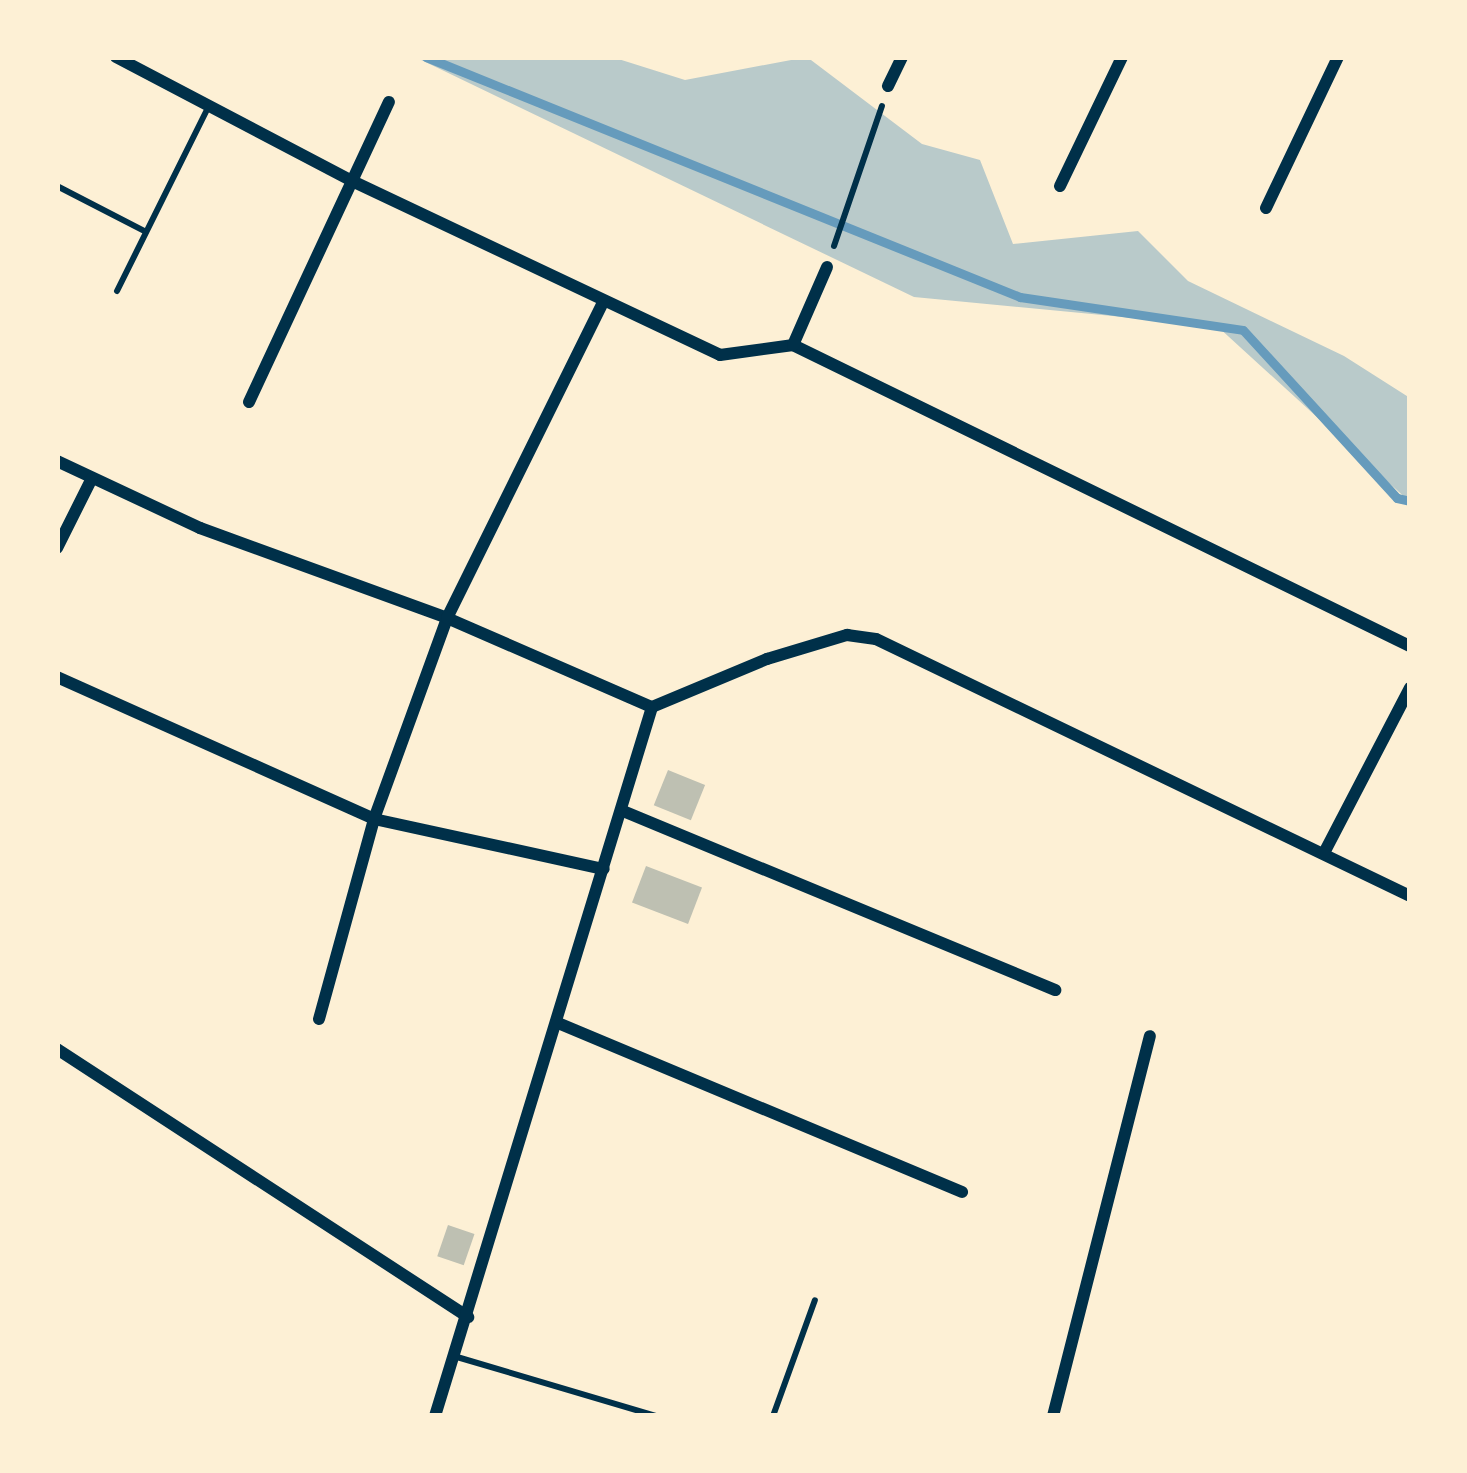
<!DOCTYPE html>
<html>
<head>
<meta charset="utf-8">
<style>
  body { margin:0 }
  #map { position:relative; width:1467px; height:1473px; overflow:hidden; background:#fdf0d5; font-family:Figtree,sans-serif }
  div>[style] { position:absolute }
  [style*='--x'] { left:calc(var(--x)*1px); top:calc(var(--y)*1px); width:calc(var(--w)*1px); rotate:calc(var(--a)*1deg) }
  .green>* { inset:0; background:#b9caca }
  .stream>* { height:9px; margin:-4.5px; padding:0 4.5px; transform-origin:4.5px; border-radius:4.5px; background:#669bbc }
  .building>* { inset:0; background:#bec0b2; transform-origin:0 0 }
  .path>* { height:6px; margin:-3px; padding:0 3px; transform-origin:3px; border-radius:3px; background:#003049 }
  .service>* { height:6px; margin:-3px; padding:0 3px; transform-origin:3px; border-radius:3px; background:#003049 }
  .minor>* { height:12px; margin:-6px; padding:0 6px; transform-origin:6px; border-radius:6px; background:#003049 }
  span { translate:-50% -50%; white-space:nowrap; text-align:center; line-height:1.15; -webkit-text-stroke:9px #fdf0d5; paint-order:stroke }
  .frame { position:absolute; inset:0; border:60px solid #fdf0d5; pointer-events:none }
</style>
</head>
<body>
<div id="map">
  <div class="green">
    <i style="clip-path:polygon(415px 57px,612px 57px,685px 80px,807px 57px,922px 144px,980px 160px,1013px 244px,1138px 231px,1188px 281px,1344px 356px,1410px 398px,1410px 502px,1217px 326px,914px 297px)"></i>
  </div>
  <div class="stream">
    <i style="--x:426;--y:57;--w:641;--a:22"></i>
    <i style="--x:1020;--y:297;--w:225;--a:8.4"></i>
    <i style="--x:1243;--y:330;--w:228;--a:47.5"></i>
    <i style="--x:1397;--y:498;--w:13;--a:13"></i>
  </div>
  <div class="building">
    <i style="left:668px;top:770px;width:40px;height:38px;rotate:22deg"></i>
    <i style="left:646px;top:866px;width:60px;height:39px;rotate:21deg"></i>
    <i style="left:448px;top:1225px;width:28px;height:33px;rotate:19deg"></i>
  </div>
  <div class="path">
    <i style="--x:834;--y:246;--w:148;--a:-71.1"></i>
  </div>
  <div class="service">
    <i style="--x:57;--y:186;--w:98;--a:27.3"></i>
    <i style="--x:117;--y:291;--w:204;--a:-63.6"></i>
    <i style="--x:457;--y:1357;--w:208;--a:16.5"></i>
    <i style="--x:773;--y:1416;--w:123;--a:-70.1"></i>
  </div>
  <div class="minor">
    <i style="--x:116;--y:57;--w:264;--a:27.7"></i>
    <i style="--x:350;--y:180;--w:409;--a:25.3"></i>
    <i style="--x:720;--y:355;--w:74;--a:-7.8"></i>
    <i style="--x:793;--y:345;--w:687;--a:26.01"></i>
    <i style="--x:888;--y:86;--w:32;--a:-64"></i>
    <i style="--x:1060;--y:186;--w:143;--a:-64.3"></i>
    <i style="--x:1266;--y:208;--w:167;--a:-64.5"></i>
    <i style="--x:793;--y:345;--w:85;--a:-66.4"></i>
    <i style="--x:249;--y:402;--w:331;--a:-65"></i>
    <i style="--x:57;--y:461;--w:158;--a:25.1"></i>
    <i style="--x:200;--y:528;--w:263;--a:20"></i>
    <i style="--x:447;--y:618;--w:223;--a:23.5"></i>
    <i style="--x:57;--y:548;--w:78;--a:-63.4"></i>
    <i style="--x:57;--y:677;--w:347;--a:24.1"></i>
    <i style="--x:374;--y:819;--w:235;--a:12.3"></i>
    <i style="--x:652;--y:707;--w:125;--a:-22.7"></i>
    <i style="--x:767;--y:659;--w:84;--a:-16.7"></i>
    <i style="--x:847;--y:635;--w:29;--a:8"></i>
    <i style="--x:876;--y:639;--w:593;--a:25.7"></i>
    <i style="--x:623;--y:811;--w:468;--a:22.5"></i>
    <i style="--x:1324;--y:853;--w:186;--a:-62.5"></i>
    <i style="--x:319;--y:1019;--w:207;--a:-74.6"></i>
    <i style="--x:374;--y:819;--w:214;--a:-70"></i>
    <i style="--x:447;--y:618;--w:354;--a:-63.7"></i>
    <i style="--x:558;--y:1023;--w:438;--a:22.7"></i>
    <i style="--x:57;--y:1049;--w:491;--a:33.1"></i>
    <i style="--x:435;--y:1416;--w:741;--a:-72.98"></i>
    <i style="--x:1053;--y:1416;--w:392;--a:-75.7"></i>
  </div>
  <div class="frame"></div>
</div>
</body>
</html>
